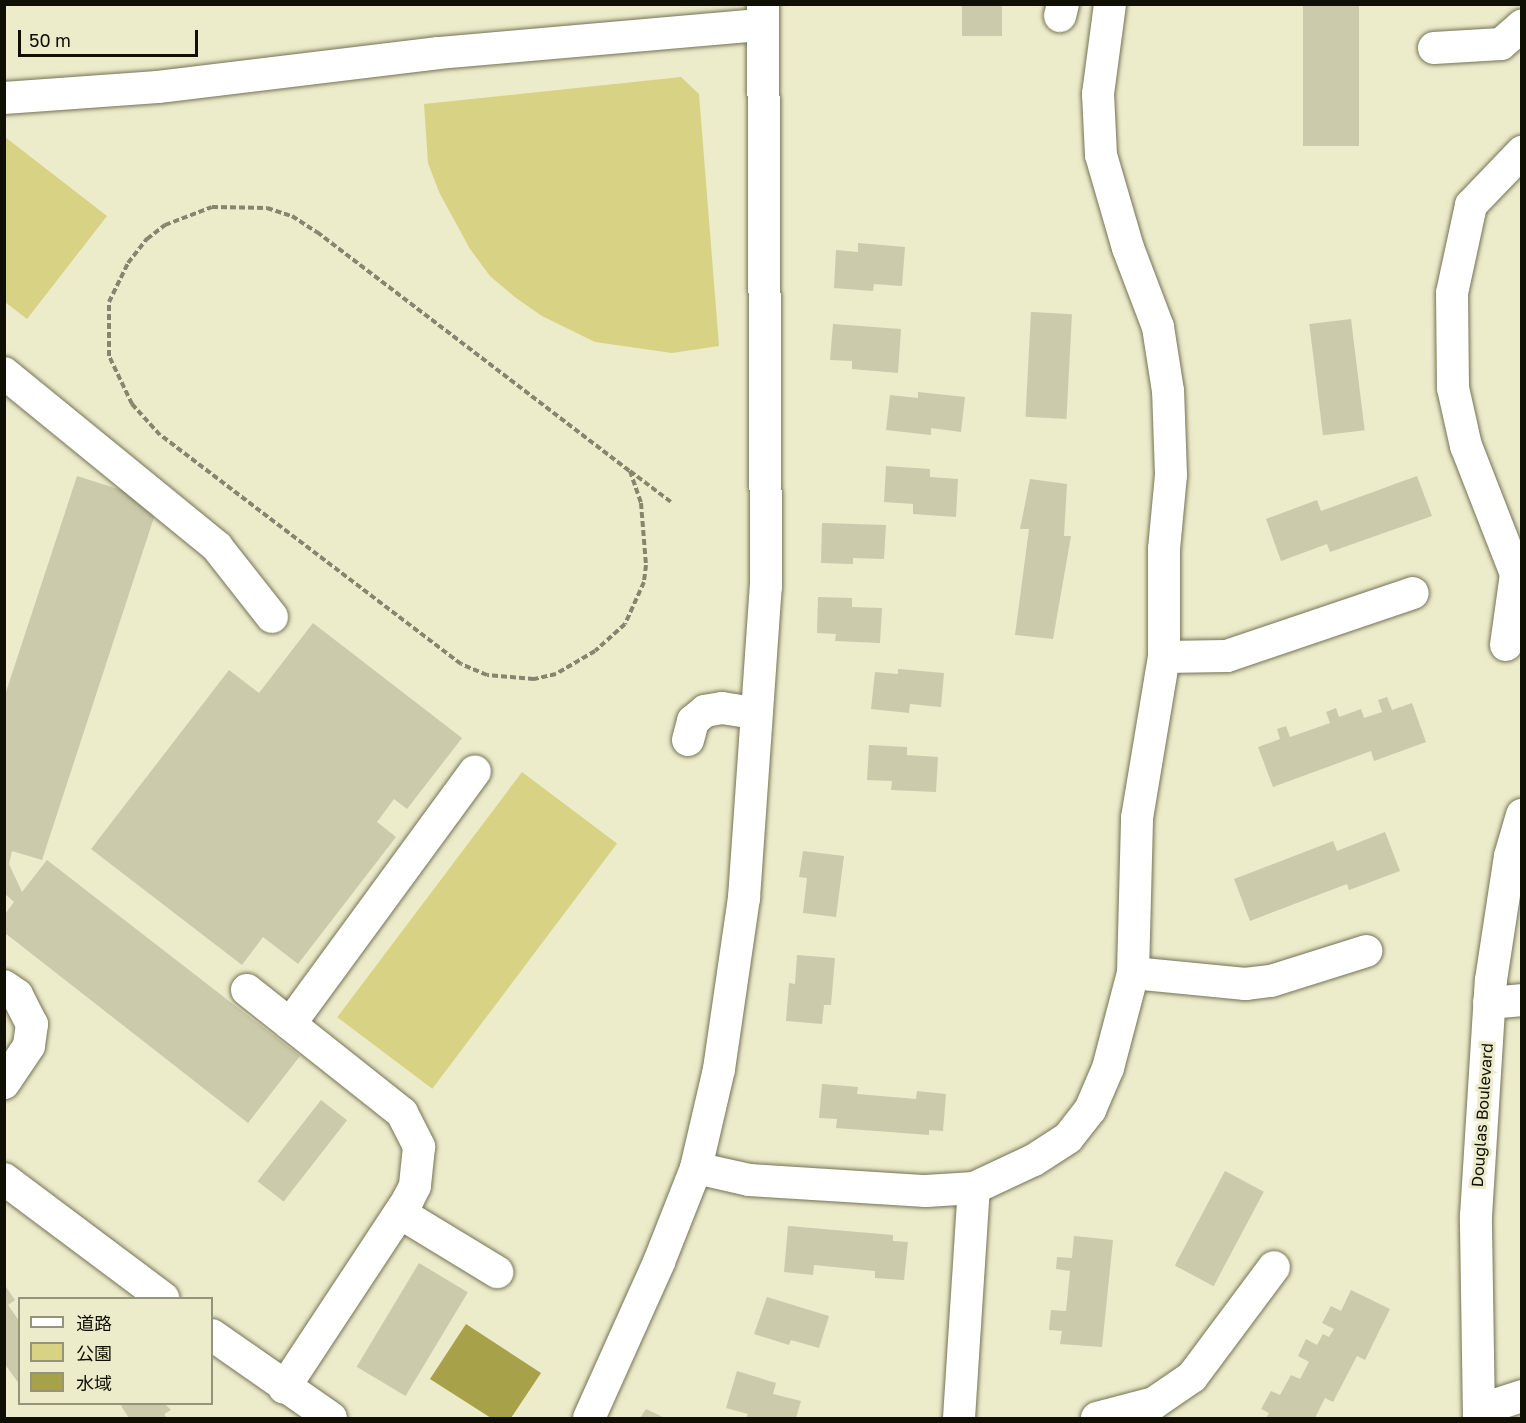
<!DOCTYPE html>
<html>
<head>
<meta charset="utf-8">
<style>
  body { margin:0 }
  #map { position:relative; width:1526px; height:1423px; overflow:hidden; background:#ecebca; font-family:"Golos Text","Noto Sans JP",sans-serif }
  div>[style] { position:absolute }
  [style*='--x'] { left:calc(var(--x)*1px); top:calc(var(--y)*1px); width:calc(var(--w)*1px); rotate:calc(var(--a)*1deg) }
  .green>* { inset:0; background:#d8d384; transform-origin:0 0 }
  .water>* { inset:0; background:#a7a14a }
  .building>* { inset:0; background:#cbcaaa; transform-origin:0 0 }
  .path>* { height:4px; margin-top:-2px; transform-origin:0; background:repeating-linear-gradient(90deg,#86856e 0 6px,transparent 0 9px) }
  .roads { filter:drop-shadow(0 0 2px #757356) drop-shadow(0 0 2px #757356) }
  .minor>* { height:32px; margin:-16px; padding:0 16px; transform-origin:16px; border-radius:16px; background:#fff }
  span { translate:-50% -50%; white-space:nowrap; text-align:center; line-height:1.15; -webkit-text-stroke:6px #ecebca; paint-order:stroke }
  .street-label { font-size:16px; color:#100f04 }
  .frame { position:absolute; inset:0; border:6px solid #100f04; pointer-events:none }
  .legend { position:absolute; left:18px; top:1297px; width:195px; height:108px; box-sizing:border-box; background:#ecebca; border:2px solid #94937b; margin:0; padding:8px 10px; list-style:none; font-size:18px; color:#100f04 }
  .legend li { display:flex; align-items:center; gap:12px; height:30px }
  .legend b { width:30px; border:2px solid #94937b }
  .scale { position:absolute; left:18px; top:30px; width:180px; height:27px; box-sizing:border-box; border:3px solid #100f04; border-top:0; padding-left:8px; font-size:18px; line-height:21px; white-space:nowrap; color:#100f04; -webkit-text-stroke:4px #ecebca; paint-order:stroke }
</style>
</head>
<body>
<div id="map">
  <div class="green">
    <i style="clip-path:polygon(681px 77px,699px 94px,719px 346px,672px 353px,595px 342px,542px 316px,516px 298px,490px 276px,470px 249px,439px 192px,428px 163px,424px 104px)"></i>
    <i style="clip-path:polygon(5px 137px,107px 216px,27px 319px,5px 302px)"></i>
    <i style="left:522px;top:772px;width:119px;height:307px;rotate:37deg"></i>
  </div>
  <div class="water">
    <i style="clip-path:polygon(466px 1324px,541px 1373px,511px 1418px,491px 1418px,430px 1379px)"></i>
  </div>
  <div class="building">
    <i style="left:962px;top:4px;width:40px;height:32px"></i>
    <i style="left:1303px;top:4px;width:56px;height:142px"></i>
    <i style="clip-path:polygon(858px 243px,905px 247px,902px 286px,874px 284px,873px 291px,834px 288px,836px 250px,858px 252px)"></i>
    <i style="left:1031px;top:312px;width:41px;height:105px;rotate:3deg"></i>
    <i style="left:1351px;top:319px;width:112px;height:42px;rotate:83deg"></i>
    <i style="clip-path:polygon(833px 324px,901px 329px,898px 373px,852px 369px,852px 361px,830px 360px)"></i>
    <i style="clip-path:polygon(918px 392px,965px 397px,961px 432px,931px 428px,931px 435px,886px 430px,890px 395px,918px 398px)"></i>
    <i style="clip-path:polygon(886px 466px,930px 469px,930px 477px,958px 479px,956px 517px,913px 514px,913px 504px,884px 502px)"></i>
    <i style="clip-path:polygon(77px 476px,159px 502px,42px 860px,12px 851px,9px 864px,22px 892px,47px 860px,300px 1056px,248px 1123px,5px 933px,5px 914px,14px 902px,4px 893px,4px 698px)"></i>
    <i style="clip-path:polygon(1417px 476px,1432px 516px,1330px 552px,1327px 544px,1281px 561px,1266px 519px,1317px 500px,1321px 511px)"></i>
    <i style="clip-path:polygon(1030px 479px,1067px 484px,1064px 536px,1071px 536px,1053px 639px,1015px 635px,1029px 529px,1020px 529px)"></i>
    <i style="clip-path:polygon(822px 523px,886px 525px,884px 559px,853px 558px,853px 564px,821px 563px)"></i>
    <i style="clip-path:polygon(818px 597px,852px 598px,852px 607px,882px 608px,880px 643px,835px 641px,836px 634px,817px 633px)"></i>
    <i style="clip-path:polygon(313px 623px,462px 738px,407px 809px,394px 799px,377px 822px,396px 837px,298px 964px,263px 937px,242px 965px,91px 849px,229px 670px,259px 693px)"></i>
    <i style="clip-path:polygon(898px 669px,944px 673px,941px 707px,910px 704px,909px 713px,871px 709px,875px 672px,898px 674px)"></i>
    <i style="clip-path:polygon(1387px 697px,1392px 710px,1412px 703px,1426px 742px,1374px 761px,1371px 751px,1273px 787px,1258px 747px,1280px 739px,1277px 729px,1286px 726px,1290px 737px,1330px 723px,1326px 712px,1336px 708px,1339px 717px,1361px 709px,1364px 718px,1382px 712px,1378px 700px)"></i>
    <i style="clip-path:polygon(869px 745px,907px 747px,907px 755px,938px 757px,936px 792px,891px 790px,892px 781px,867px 780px)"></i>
    <i style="clip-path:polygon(1385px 832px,1400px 871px,1349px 890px,1347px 884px,1250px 921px,1234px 879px,1333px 841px,1337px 851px)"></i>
    <i style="clip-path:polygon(803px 851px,844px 856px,836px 917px,803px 913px,807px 878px,799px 877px)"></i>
    <i style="clip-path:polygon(797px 955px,835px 958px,831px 1005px,824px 1005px,822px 1024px,786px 1021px,789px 983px,795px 984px)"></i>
    <i style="clip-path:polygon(822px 1084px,858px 1087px,857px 1094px,916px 1099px,917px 1091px,946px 1094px,943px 1131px,929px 1130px,929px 1135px,836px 1128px,837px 1119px,819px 1118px)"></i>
    <i style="left:321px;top:1100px;width:33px;height:103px;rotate:38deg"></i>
    <i style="left:1225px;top:1171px;width:44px;height:107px;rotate:28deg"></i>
    <i style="clip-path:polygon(788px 1226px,893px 1235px,893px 1241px,908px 1242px,904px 1280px,875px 1278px,875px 1271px,814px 1265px,813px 1275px,784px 1272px)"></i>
    <i style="clip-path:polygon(1074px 1236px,1113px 1240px,1102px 1347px,1060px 1344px,1062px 1331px,1049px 1330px,1051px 1310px,1066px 1311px,1070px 1271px,1056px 1269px,1057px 1257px,1072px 1258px)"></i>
    <i style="left:419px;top:1263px;width:57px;height:121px;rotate:31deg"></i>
    <i style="clip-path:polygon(4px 1284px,15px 1300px,8px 1305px,20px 1322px,20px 1385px,4px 1363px)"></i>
    <i style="clip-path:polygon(1351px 1290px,1390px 1309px,1365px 1360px,1357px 1356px,1333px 1402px,1325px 1398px,1315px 1418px,1266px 1418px,1269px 1413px,1261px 1409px,1271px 1391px,1280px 1395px,1291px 1375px,1300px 1379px,1309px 1362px,1298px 1356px,1306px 1339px,1317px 1345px,1323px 1334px,1329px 1337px,1334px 1329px,1322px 1323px,1331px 1306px,1341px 1311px)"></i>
    <i style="clip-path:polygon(767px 1297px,829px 1316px,819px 1348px,791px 1340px,789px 1345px,754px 1334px)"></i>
    <i style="clip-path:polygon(737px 1371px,776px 1383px,773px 1394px,801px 1401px,796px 1418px,746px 1418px,748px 1414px,726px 1408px)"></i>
    <i style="clip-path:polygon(124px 1404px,165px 1404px,171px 1410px,164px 1414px,167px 1418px,129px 1418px,121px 1406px)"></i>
    <i style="clip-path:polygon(646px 1409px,665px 1418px,640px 1418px)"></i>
  </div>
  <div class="path">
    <i style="--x:630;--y:471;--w:34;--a:71"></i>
    <i style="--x:641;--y:503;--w:62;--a:85.4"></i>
    <i style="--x:646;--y:565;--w:17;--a:97"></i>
    <i style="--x:644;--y:582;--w:46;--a:114.3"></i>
    <i style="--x:625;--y:624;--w:40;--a:138"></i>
    <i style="--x:595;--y:651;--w:45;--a:149.5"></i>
    <i style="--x:556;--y:674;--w:23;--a:167"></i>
    <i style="--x:534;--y:679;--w:47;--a:-175.1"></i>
    <i style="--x:487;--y:675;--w:28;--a:-157"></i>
    <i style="--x:461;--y:664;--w:378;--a:-142.7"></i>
    <i style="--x:160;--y:435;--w:42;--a:-132.1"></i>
    <i style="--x:132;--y:404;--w:53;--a:-115.6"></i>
    <i style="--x:109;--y:356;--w:54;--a:-90"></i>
    <i style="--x:109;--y:302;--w:43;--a:-64"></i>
    <i style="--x:128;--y:263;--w:31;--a:-52"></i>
    <i style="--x:147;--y:239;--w:23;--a:-38"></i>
    <i style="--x:165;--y:225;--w:50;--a:-21"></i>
    <i style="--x:212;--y:207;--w:55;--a:1"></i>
    <i style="--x:267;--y:208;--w:26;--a:18"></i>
    <i style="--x:292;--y:216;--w:30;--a:33"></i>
    <i style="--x:317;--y:232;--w:394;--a:37.4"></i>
    <i style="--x:630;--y:471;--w:51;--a:37.1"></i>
  </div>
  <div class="roads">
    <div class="minor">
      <i style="--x:1060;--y:16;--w:12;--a:-76"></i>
      <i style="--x:1434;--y:48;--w:67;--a:-3.4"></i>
      <i style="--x:1501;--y:44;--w:28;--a:-41"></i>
      <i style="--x:4;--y:98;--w:154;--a:-4.1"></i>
      <i style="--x:158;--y:87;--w:283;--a:-6.9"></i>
      <i style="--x:439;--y:53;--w:323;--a:-5"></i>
      <i style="--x:4;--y:373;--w:275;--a:39.2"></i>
      <i style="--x:217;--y:547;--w:89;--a:51.8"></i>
      <i style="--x:1506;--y:645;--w:72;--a:-82"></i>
      <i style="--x:1516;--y:574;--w:137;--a:-111.3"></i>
      <i style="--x:1466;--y:446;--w:59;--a:-102.6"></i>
      <i style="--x:1453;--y:388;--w:95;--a:-90.6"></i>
      <i style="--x:1452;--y:293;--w:90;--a:-77.8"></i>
      <i style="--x:1471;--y:205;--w:74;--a:-46.1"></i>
      <i style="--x:1164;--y:657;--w:63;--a:-0.9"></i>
      <i style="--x:1227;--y:656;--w:196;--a:-18.7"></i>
      <i style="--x:688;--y:740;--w:20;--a:-75"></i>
      <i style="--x:693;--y:721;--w:16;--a:-40"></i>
      <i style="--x:705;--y:711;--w:17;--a:-10"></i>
      <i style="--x:722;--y:708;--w:32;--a:9"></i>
      <i style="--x:1133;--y:973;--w:113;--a:5.6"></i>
      <i style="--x:1245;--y:984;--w:26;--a:-7"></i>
      <i style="--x:1271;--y:981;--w:100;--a:-17.5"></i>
      <i style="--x:4;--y:986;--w:16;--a:35"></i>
      <i style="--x:17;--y:995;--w:33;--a:63"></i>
      <i style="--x:32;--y:1024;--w:22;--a:98"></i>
      <i style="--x:29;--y:1046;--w:45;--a:124"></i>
      <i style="--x:247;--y:990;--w:198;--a:38.4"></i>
      <i style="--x:402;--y:1113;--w:38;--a:63"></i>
      <i style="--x:419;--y:1147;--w:39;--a:96"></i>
      <i style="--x:415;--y:1186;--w:16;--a:117"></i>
      <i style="--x:408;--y:1200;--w:225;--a:123.4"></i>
      <i style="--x:1489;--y:1003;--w:33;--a:-5"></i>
      <i style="--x:290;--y:1024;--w:313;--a:-53.8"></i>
      <i style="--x:696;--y:1168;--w:54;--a:12.8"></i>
      <i style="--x:749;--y:1180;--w:177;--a:3.6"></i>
      <i style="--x:926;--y:1191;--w:48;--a:-3.6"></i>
      <i style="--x:974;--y:1188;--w:66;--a:-25"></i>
      <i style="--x:1034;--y:1160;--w:40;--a:-32.9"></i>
      <i style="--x:1068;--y:1138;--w:36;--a:-52"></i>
      <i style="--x:1090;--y:1110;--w:46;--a:-66.8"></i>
      <i style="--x:1108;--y:1068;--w:98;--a:-75.3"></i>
      <i style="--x:1133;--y:973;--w:155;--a:-88.5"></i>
      <i style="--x:1137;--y:818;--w:163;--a:-80.5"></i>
      <i style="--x:1164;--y:657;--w:108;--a:-90"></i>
      <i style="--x:1164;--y:549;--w:74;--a:-84.6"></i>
      <i style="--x:1171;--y:475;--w:84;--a:-92"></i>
      <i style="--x:1168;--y:391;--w:65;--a:-98.9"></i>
      <i style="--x:1158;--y:327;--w:85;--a:-110.8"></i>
      <i style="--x:1128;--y:248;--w:97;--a:-106.2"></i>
      <i style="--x:1101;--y:155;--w:61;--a:-92.8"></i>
      <i style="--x:1098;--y:94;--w:91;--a:-82.4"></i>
      <i style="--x:4;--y:1179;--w:199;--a:36.8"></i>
      <i style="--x:400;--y:1213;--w:114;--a:31.3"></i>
      <i style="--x:212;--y:1335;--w:145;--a:34.9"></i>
      <i style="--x:1479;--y:1410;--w:45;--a:-18"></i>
      <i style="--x:589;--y:1418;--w:171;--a:-65.8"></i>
      <i style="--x:659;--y:1262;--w:101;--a:-68.5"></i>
      <i style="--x:696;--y:1168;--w:102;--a:-76.9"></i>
      <i style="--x:719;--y:1069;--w:173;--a:-81.7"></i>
      <i style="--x:744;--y:898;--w:312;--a:-86"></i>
      <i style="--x:766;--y:587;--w:583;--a:-90.29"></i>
      <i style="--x:959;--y:1418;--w:230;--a:-86.3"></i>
      <i style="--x:1097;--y:1418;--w:59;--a:-14.7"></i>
      <i style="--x:1154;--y:1403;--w:46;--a:-34.4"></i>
      <i style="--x:1192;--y:1377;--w:137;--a:-53.3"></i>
      <i style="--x:1479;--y:1418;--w:202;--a:-90.9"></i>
      <i style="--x:1476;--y:1216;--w:236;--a:-86.4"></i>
      <i style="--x:1491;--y:980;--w:125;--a:-81.3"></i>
      <i style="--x:1510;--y:856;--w:43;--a:-73.7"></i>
    </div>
  </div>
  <div class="street-label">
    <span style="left:1482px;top:1115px;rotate:-86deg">Douglas Boulevard</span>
  </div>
  <div class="frame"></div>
  <ul class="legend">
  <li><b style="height:8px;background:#fff"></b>道路</li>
  <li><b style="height:16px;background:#d8d384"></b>公園</li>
  <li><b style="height:16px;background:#a7a14a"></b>水域</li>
  </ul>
  <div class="scale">50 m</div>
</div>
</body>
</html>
